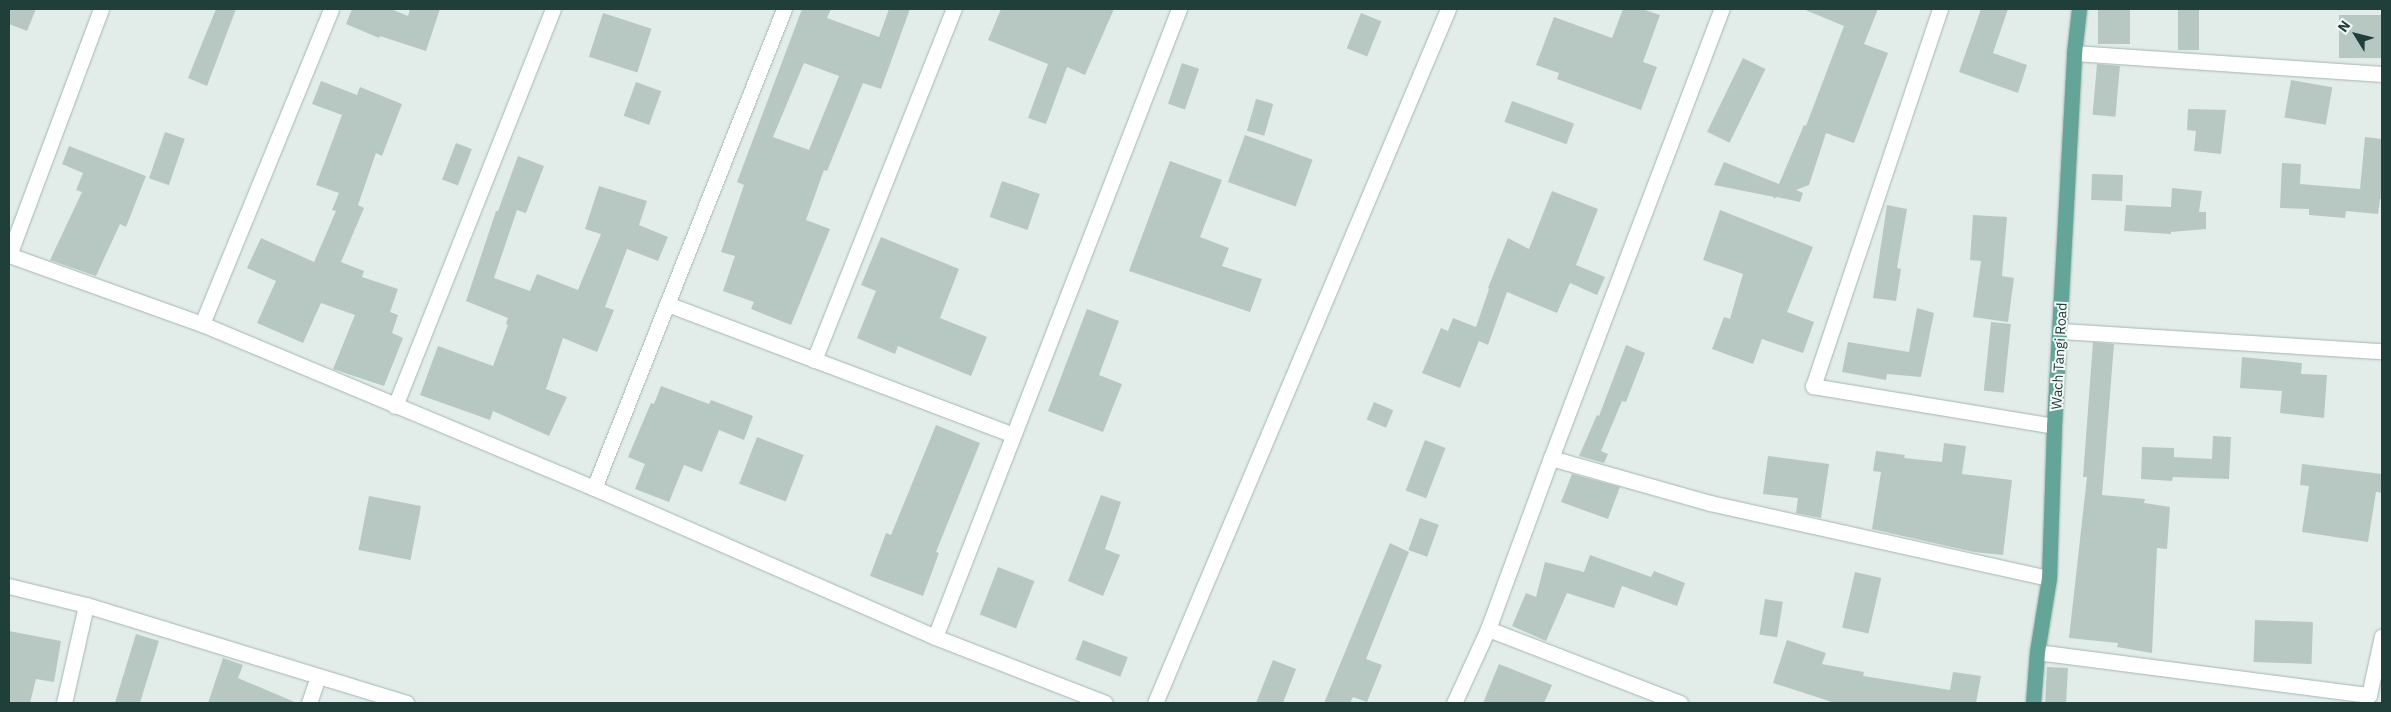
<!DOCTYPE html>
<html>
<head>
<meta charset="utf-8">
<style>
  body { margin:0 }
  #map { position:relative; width:2391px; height:712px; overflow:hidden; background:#e2ede9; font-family:"IBM Plex Sans",sans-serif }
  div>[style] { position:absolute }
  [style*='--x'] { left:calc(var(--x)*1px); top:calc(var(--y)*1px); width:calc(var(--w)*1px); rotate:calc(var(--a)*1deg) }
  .building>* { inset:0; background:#b7c8c2; transform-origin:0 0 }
  .roads { filter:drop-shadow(0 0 1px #a4b5b1) drop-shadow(0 0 1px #a4b5b1) }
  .minor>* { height:15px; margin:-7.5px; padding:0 7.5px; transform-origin:7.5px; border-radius:7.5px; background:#fff }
  .major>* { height:15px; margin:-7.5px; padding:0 7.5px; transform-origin:7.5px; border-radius:7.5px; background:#65a599 }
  span { translate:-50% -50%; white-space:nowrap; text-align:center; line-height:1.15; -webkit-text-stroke:4px #f3f9f7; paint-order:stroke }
  .street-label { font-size:14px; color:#213f3a }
  .frame { position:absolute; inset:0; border:10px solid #213f3a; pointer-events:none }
  .north { position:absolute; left:2331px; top:10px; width:50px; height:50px; -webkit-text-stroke:4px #f3f9f7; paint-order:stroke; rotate:306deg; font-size:14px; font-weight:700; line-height:20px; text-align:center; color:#213f3a }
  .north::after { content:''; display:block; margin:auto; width:18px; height:22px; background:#213f3a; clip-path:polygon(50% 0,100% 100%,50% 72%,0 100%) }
</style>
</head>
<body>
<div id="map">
  <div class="building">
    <i style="clip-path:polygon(9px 9px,36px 9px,27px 31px,9px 24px)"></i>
    <i style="clip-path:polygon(216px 9px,236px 9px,207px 86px,188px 78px)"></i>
    <i style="clip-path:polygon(352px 9px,391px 9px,408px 16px,410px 9px,440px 9px,426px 51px,380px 36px,379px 38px,346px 24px)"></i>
    <i style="clip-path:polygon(evenodd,802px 9px,831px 9px,827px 18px,879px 37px,889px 9px,910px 9px,881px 89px,863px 83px,827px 171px,824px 170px,806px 220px,830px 229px,791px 325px,751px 309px,754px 302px,723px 291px,735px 256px,721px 252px,744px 185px,737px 182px,802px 9px,804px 63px,839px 76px,809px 150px,773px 137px,804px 63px)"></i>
    <i style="clip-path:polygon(1001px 9px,1114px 9px,1085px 75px,1067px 67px,1046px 124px,1028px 118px,1048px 64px,988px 40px)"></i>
    <i style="clip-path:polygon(1623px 9px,1642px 9px,1660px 15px,1643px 62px,1657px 67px,1641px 110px,1557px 79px,1559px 73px,1536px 65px,1554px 17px,1612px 38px)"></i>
    <i style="clip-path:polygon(1803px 9px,1878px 9px,1864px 44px,1888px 53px,1854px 143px,1826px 133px,1809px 185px,1796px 190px,1803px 193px,1800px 202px,1777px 197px,1773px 199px,1774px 197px,1714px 185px,1724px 162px,1779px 184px,1804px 125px,1806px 126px,1844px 26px)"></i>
    <i style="clip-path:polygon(1981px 9px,2008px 9px,1993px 53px,2027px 65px,2018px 93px,1959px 72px)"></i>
    <i style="left:2098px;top:9px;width:32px;height:35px"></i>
    <i style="left:2178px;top:9px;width:21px;height:41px"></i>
    <i style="left:603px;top:13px;width:51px;height:46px;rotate:18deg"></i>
    <i style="left:1361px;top:13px;width:22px;height:38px;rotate:22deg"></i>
    <i style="left:2382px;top:15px;width:43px;height:43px;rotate:90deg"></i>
    <i style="left:1743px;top:58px;width:25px;height:82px;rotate:26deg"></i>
    <i style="left:1182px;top:63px;width:18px;height:43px;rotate:19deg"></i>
    <i style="left:2097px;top:64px;width:23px;height:51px;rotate:5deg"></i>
    <i style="left:2291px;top:80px;width:42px;height:38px;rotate:10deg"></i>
    <i style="clip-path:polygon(321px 81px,357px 95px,360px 87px,402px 104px,382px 156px,376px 153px,358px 205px,364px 208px,341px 262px,364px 271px,362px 277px,398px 289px,390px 312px,398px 315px,392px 333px,403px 338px,384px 386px,333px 369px,355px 315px,321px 303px,303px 343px,257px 323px,276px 281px,247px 268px,261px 238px,314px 262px,336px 211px,332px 210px,339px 193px,316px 185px,342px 115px,312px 104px)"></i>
    <i style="left:636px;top:82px;width:27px;height:36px;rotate:20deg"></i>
    <i style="left:1256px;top:99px;width:18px;height:33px;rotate:16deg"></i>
    <i style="left:1512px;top:101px;width:66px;height:22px;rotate:20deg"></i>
    <i style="clip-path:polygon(2188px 109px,2226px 110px,2221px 154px,2194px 151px,2196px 131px,2187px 130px)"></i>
    <i style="left:165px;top:132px;width:21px;height:49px;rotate:19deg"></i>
    <i style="left:1245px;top:135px;width:72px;height:50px;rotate:20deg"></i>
    <i style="clip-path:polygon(2365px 137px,2382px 139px,2382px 199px,2380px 199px,2378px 214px,2346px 211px,2345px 218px,2309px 215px,2309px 209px,2280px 208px,2282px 163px,2301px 164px,2300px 184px,2360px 189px)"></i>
    <i style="left:456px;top:143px;width:17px;height:39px;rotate:21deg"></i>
    <i style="clip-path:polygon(69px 146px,146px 176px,126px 227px,120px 224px,96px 276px,50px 260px,82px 192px,76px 190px,83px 173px,62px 164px)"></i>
    <i style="clip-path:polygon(518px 156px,544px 166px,526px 213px,517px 210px,494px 278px,530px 291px,537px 274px,578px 290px,601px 234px,585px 229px,599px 186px,647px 201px,639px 225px,668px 237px,658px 261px,627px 249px,605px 307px,614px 310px,597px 352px,563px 338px,546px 389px,567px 397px,549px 436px,493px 411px,490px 420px,420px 395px,438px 346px,493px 366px,508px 325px,506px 324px,508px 318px,466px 301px,496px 211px,498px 211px)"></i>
    <i style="clip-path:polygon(1170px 161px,1222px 180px,1200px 237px,1229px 248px,1222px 266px,1262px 279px,1250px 312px,1129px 271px)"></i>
    <i style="left:2092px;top:174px;width:31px;height:26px;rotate:2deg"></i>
    <i style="left:1002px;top:181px;width:40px;height:38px;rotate:19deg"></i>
    <i style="clip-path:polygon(2172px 188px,2202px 191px,2199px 212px,2206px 212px,2206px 229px,2171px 232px,2171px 234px,2124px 231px,2126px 205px,2171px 207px)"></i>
    <i style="clip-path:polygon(1552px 191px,1598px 209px,1576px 265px,1605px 277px,1597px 295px,1570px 283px,1557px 313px,1507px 292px,1488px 345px,1479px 341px,1460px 388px,1422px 373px,1441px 328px,1448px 331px,1453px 318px,1476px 327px,1489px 289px,1488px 288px,1508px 238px,1529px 249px)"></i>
    <i style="clip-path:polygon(1887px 205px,1907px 209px,1897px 268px,1901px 269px,1896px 301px,1873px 298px)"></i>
    <i style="clip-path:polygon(1720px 210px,1813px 247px,1787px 312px,1814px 322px,1803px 353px,1762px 339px,1753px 364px,1712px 349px,1724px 317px,1730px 319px,1743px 274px,1703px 260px)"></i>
    <i style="clip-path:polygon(1973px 215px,2007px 217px,2002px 276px,2014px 278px,2008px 322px,1973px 317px,1981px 261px,1970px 260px)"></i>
    <i style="clip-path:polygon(881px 237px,959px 269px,940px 318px,987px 337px,971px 376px,898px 346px,895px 354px,857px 338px,876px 291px,861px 285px)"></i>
    <i style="clip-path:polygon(1917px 308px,1934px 313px,1921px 377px,1887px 374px,1886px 380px,1842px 372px,1848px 342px,1909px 352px)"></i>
    <i style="clip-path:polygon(1087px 309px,1119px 321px,1099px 375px,1122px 384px,1103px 432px,1048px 411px)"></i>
    <i style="left:1991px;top:322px;width:20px;height:69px;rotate:6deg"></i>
    <i style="clip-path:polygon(2093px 342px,2114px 344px,2102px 495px,2145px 499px,2144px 503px,2170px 507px,2167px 549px,2157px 548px,2152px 653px,2117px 647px,2118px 643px,2069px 638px,2087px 477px,2083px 477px)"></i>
    <i style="clip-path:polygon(1626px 345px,1645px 353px,1626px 402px,1622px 401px,1601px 451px,1608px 454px,1604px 463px,1579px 456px,1597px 415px,1599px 416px)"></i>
    <i style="clip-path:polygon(2242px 357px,2302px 363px,2301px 374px,2327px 375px,2324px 418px,2280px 413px,2282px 391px,2240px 388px)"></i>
    <i style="clip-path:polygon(661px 386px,709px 404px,711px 400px,753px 416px,744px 440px,719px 430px,702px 472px,684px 465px,669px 502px,635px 489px,645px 464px,628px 457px,651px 403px,654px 404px)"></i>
    <i style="left:1374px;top:402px;width:21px;height:19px;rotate:23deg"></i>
    <i style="clip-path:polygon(936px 425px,980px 443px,936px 552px,939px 553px,923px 596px,870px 576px,886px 533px,891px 535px)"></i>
    <i style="clip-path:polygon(2213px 436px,2231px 437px,2229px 479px,2173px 477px,2172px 481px,2141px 479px,2142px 447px,2174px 448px,2174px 457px,2212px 459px)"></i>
    <i style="left:757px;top:437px;width:50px;height:50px;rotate:21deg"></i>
    <i style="left:1425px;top:440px;width:22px;height:54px;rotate:21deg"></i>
    <i style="clip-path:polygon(1944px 443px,1966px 446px,1962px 474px,2012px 480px,2003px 555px,1974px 552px,1872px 529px,1881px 472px,1873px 471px,1876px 451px,1905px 455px,1904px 458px,1942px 462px)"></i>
    <i style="clip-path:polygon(1768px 456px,1829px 464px,1821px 518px,1796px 513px,1798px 498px,1763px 494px)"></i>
    <i style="clip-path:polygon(2302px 464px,2382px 474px,2382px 493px,2376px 492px,2368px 542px,2302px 532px,2309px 486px,2300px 485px)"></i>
    <i style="clip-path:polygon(1572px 474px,1620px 487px,1608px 519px,1561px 502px)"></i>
    <i style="clip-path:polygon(1101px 495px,1121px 502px,1105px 549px,1120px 555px,1103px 596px,1068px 581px)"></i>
    <i style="left:369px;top:496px;width:53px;height:55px;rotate:11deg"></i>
    <i style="left:1420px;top:518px;width:20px;height:34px;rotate:20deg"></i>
    <i style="clip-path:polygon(1390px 543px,1409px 552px,1366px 659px,1382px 665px,1367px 702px,1353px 697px,1350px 703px,1324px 703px)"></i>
    <i style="clip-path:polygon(1590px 555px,1651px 577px,1654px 571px,1685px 583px,1677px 606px,1622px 586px,1614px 608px,1567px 593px,1546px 641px,1512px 626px,1526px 593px,1536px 597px,1545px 562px,1584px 572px)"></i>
    <i style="left:998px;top:567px;width:39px;height:51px;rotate:21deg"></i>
    <i style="left:1855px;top:572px;width:27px;height:57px;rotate:13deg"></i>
    <i style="left:1765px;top:599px;width:18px;height:36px;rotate:9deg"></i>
    <i style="left:2255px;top:620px;width:58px;height:42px;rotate:2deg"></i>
    <i style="clip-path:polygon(9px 631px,61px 641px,54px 682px,36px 679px,30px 703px,9px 703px)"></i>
    <i style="left:136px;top:634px;width:24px;height:72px;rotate:17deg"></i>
    <i style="left:1083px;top:640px;width:48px;height:21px;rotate:21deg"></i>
    <i style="clip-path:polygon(1787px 640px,1826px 653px,1822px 664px,1864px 672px,1863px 676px,1950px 690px,1953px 672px,1981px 676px,1976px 703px,1835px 703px,1773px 683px)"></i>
    <i style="clip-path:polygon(223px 658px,243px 665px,238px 678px,297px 703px,208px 703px)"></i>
    <i style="clip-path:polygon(1273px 660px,1296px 669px,1283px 703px,1256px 703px)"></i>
    <i style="clip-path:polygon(1499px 664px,1552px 685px,1544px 703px,1483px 703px)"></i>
    <i style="left:2047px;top:667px;width:21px;height:36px;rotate:3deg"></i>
  </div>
  <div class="roads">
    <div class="minor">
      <i style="--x:1940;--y:9;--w:398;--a:108.6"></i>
      <i style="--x:1813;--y:386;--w:244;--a:9.4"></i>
      <i style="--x:2074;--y:53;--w:309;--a:3.9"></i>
      <i style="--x:9;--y:255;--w:205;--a:19.7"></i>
      <i style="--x:202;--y:324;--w:425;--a:22.7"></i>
      <i style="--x:594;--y:488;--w:372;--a:23.6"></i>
      <i style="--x:935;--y:637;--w:182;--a:21.2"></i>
      <i style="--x:9;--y:255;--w:263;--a:-69.5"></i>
      <i style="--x:667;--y:304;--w:370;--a:20.7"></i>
      <i style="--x:202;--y:324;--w:340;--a:-67.7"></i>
      <i style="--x:2061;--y:331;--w:322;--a:3.6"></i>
      <i style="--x:814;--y:360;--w:378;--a:-68.3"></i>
      <i style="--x:395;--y:406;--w:427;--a:-68.3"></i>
      <i style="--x:1551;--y:458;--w:165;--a:15.8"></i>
      <i style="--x:1710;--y:503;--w:347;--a:12.5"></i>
      <i style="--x:594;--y:488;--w:515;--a:-68.36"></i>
      <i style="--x:9;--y:586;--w:79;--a:13.9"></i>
      <i style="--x:86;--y:605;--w:335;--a:17"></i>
      <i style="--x:1488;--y:629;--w:206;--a:21.1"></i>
      <i style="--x:935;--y:637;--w:674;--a:-68.77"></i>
      <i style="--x:2037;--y:652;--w:335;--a:7.4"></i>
      <i style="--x:2369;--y:695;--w:60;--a:-77.6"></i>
      <i style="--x:64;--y:703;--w:100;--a:-77.3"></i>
      <i style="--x:309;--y:703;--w:28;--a:-71"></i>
      <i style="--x:1155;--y:703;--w:753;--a:-67.11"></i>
      <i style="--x:1454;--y:703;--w:81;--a:-65.3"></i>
      <i style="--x:1488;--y:629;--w:182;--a:-69.8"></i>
      <i style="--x:1551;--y:458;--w:480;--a:-69.2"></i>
    </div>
    <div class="major">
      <i style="--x:2033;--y:703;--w:51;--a:-85.5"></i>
      <i style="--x:2037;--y:652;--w:75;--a:-80.8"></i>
      <i style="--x:2049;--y:578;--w:152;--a:-88.1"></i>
      <i style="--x:2054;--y:426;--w:374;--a:-86.9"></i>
      <i style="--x:2074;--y:53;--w:44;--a:-83.5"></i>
    </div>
  </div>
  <div class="street-label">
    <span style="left:2059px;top:356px;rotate:-87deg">Wach Tangi Road</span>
  </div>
  <div class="frame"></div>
  <div class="north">N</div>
</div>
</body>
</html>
